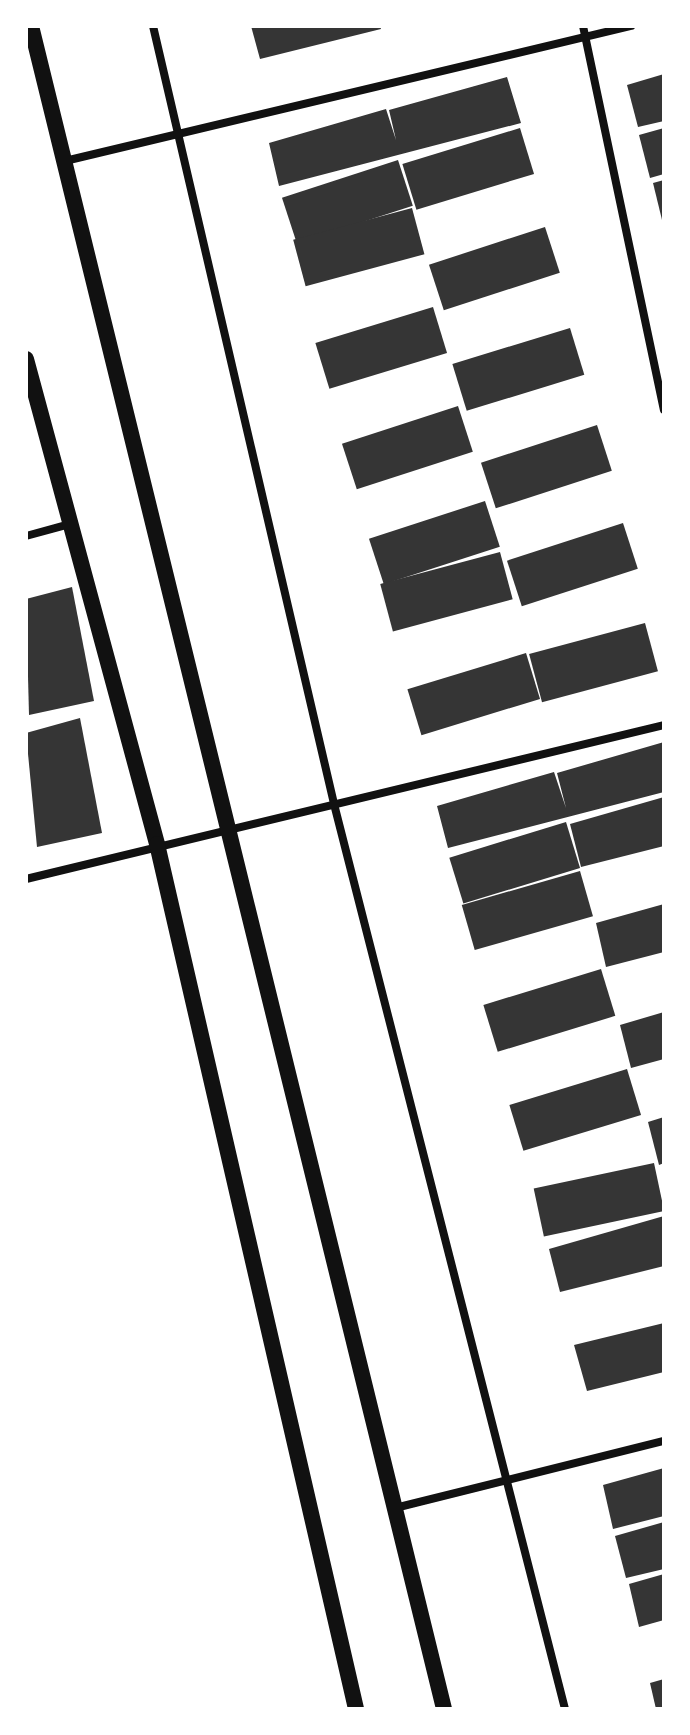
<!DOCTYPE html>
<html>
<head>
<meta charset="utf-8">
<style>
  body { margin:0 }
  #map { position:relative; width:690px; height:1735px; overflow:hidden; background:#fff; font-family:Karla,sans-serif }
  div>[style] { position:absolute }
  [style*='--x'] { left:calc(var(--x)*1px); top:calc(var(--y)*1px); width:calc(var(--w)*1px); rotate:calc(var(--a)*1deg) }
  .building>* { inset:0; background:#353535; transform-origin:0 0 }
  .minor>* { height:8px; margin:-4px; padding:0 4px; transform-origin:4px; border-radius:4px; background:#111 }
  .secondary>* { height:16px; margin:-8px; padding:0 8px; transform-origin:8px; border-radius:8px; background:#111 }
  span { translate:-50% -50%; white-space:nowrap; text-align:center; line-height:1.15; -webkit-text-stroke:7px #fff; paint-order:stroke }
  .frame { position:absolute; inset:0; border:28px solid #fff; pointer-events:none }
</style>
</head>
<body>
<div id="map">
  <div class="building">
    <i style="clip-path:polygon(251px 26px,380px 26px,381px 29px,260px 59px)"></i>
    <i style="clip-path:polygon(664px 74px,664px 121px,638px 127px,627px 85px)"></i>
    <i style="clip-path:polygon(507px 77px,521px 123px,279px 186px,269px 143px,386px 109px,396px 140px,389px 110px)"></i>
    <i style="left:520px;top:128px;width:48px;height:123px;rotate:73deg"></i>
    <i style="clip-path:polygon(664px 128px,664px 174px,650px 178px,639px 135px)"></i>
    <i style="left:398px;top:160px;width:48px;height:122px;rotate:72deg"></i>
    <i style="clip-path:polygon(664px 180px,664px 224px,663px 224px,653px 183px)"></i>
    <i style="left:412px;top:208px;width:48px;height:123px;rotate:75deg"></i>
    <i style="left:545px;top:227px;width:48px;height:122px;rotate:72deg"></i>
    <i style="left:433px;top:307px;width:48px;height:123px;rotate:73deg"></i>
    <i style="left:570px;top:328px;width:49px;height:123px;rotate:73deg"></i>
    <i style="left:458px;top:406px;width:48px;height:122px;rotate:72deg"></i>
    <i style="left:597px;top:425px;width:48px;height:122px;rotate:72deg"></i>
    <i style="left:485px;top:501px;width:48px;height:122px;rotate:72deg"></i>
    <i style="left:623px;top:523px;width:48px;height:122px;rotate:72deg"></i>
    <i style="left:500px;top:552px;width:49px;height:124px;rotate:75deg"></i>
    <i style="clip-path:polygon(72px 587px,94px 701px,29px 715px,26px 599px)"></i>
    <i style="left:645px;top:623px;width:50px;height:120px;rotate:75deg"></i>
    <i style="left:526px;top:653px;width:48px;height:124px;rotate:73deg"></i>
    <i style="clip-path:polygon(80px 718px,102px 833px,37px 847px,26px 733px)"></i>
    <i style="clip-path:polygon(664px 742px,664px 792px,448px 848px,437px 806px,554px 772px,566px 808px,557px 773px)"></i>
    <i style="clip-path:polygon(664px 797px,664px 846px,581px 867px,570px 824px)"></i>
    <i style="left:566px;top:822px;width:48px;height:122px;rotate:73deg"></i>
    <i style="left:580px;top:871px;width:47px;height:123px;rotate:74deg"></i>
    <i style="clip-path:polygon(664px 904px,664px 952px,606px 967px,596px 923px)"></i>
    <i style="left:601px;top:969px;width:49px;height:123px;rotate:73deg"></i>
    <i style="clip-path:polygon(664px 1012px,664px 1059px,631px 1068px,620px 1025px)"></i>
    <i style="left:627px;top:1069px;width:48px;height:123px;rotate:73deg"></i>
    <i style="clip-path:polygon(664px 1117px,664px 1163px,659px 1165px,648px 1122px)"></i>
    <i style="left:654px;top:1163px;width:49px;height:123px;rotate:78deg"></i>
    <i style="clip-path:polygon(664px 1216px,664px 1266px,560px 1292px,549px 1249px)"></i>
    <i style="clip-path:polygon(664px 1323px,664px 1372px,587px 1391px,574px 1345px)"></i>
    <i style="clip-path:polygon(664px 1468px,664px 1516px,613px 1529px,603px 1485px)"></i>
    <i style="clip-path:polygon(664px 1522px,664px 1569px,626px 1578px,615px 1536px)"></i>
    <i style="clip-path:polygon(664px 1574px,664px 1620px,639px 1627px,629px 1584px)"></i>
    <i style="clip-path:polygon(664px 1679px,664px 1709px,656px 1709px,650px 1683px)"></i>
  </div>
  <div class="minor">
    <i style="--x:153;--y:26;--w:799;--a:76.9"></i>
    <i style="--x:334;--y:804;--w:934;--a:75.68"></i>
    <i style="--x:583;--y:26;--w:392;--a:78.1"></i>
    <i style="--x:65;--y:161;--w:582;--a:-13.42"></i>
    <i style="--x:26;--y:536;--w:46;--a:-15.3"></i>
    <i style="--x:26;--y:879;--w:656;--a:-13.57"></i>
    <i style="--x:395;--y:1508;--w:277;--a:-14"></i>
  </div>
  <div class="secondary">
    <i style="--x:31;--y:26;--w:1733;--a:76.21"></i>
    <i style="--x:26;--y:359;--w:502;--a:74.88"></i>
    <i style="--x:157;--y:844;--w:888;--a:77.04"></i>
  </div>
  <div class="frame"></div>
</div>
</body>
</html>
